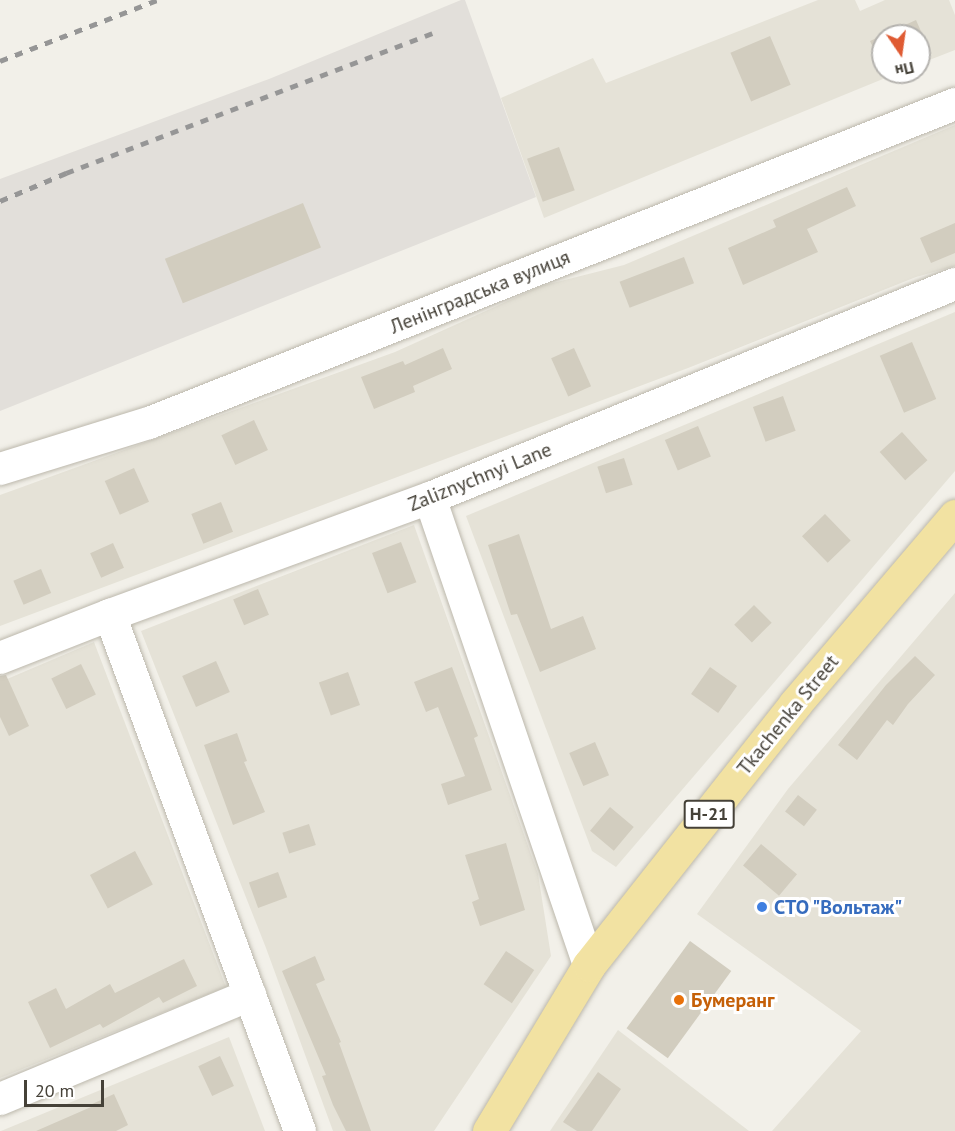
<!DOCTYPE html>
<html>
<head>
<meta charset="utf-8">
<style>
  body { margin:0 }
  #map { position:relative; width:955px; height:1131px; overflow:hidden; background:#f2f0e9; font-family:"PT Sans",sans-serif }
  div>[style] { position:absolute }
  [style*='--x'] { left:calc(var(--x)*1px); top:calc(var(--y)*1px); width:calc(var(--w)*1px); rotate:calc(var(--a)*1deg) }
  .residential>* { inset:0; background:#e5e2d7 }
  .industrial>* { inset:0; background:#e2dfda }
  .building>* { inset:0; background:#d2cdbf; transform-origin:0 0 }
  .roads { filter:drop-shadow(0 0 2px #bcb8ac) drop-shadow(0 0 2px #bcb8ac) }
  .street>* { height:32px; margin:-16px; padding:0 16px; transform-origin:16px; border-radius:16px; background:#fff }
  .primary>* { height:33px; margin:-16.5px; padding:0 16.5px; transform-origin:16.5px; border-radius:16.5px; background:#f2e2a2 }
  .rail>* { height:4.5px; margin-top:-2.25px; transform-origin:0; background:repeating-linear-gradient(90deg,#969696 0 8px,transparent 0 16px) }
  .dots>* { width:16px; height:16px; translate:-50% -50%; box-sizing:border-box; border:3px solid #fff; border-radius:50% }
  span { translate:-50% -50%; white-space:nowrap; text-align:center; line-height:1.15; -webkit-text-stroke:6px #fff; paint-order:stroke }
  .shield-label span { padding:2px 4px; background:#fff; border:2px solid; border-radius:4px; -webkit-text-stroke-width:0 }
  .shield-label { font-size:18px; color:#454138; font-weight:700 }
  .street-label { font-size:20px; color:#454138 }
  .shop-label { font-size:20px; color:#366cbe; font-weight:700 }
  .left { translate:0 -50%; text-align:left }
  .food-label { font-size:20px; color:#c56008; font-weight:700 }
  .north { position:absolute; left:871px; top:24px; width:60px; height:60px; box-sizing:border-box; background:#fff; border:2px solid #b5b3af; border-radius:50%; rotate:167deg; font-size:16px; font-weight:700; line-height:24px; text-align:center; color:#454138 }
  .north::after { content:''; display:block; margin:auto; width:21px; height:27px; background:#df5b33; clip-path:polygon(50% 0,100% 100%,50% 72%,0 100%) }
  .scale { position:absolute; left:24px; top:1080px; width:80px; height:27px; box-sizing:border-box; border:3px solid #454138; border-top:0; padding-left:8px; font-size:18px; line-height:21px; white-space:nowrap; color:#454138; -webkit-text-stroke:4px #fff; paint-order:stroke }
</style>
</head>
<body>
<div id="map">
  <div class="residential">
    <i style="clip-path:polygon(818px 0,855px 0,860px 11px,885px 0,949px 0,955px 15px,955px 50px,919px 64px,919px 36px,883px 36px,883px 72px,900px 72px,544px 218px,501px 98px,593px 58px,606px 83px)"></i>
    <i style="clip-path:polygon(955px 125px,955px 266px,916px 277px,688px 368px,0 626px,0 495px,395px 352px,541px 286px,624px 265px)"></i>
    <i style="clip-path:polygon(955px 312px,955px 471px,616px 867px,592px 851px,466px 516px)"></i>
    <i style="clip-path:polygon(414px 525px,538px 874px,551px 956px,434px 1131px,333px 1131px,266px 948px,141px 631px)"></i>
    <i style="clip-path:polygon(955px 593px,955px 1131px,772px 1131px,861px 1031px,697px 914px,788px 789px)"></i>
    <i style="clip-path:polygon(94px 642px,226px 987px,0 1078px,0 682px)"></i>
    <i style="clip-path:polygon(618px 1030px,749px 1131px,550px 1131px)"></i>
    <i style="clip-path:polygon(229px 1037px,265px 1131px,1px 1131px)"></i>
  </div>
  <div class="industrial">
    <i style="clip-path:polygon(461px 0,465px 0,536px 197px,0 411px,0 179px,269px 79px)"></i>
  </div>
  <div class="building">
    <i style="clip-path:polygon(916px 20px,931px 54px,919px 60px,919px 36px,883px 36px,883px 69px,870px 41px)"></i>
    <i style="left:770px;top:36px;width:53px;height:43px;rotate:67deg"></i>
    <i style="left:559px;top:147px;width:46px;height:34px;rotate:70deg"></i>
    <i style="clip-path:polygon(847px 187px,856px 206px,807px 229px,818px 252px,743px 285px,728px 248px,776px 227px,773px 220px)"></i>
    <i style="left:303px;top:203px;width:48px;height:149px;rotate:68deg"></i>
    <i style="clip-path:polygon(955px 223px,955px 253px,931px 263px,920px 238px)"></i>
    <i style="left:684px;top:257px;width:28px;height:69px;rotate:69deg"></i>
    <i style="left:912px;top:342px;width:62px;height:35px;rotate:67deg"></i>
    <i style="clip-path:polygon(443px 348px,452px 369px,413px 386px,415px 392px,374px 409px,361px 377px,403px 361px,405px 365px)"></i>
    <i style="left:574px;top:348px;width:42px;height:25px;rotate:66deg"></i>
    <i style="left:783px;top:396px;width:37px;height:32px;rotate:70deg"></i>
    <i style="left:254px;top:420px;width:33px;height:36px;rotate:65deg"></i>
    <i style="left:698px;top:426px;width:33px;height:36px;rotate:67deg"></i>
    <i style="left:902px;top:432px;width:38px;height:30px;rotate:48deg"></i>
    <i style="left:624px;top:458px;width:28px;height:28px;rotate:72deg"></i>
    <i style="left:134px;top:468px;width:37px;height:32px;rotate:66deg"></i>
    <i style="left:221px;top:502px;width:32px;height:32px;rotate:68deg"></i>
    <i style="left:825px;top:514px;width:37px;height:32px;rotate:46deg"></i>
    <i style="clip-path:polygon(519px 534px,551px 629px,583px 616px,596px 649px,540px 672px,517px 614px,511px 615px,488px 545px)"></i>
    <i style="left:401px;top:542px;width:43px;height:31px;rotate:69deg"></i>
    <i style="left:113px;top:543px;width:27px;height:25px;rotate:66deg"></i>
    <i style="left:41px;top:569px;width:26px;height:30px;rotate:67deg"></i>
    <i style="left:258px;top:589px;width:28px;height:27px;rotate:67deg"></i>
    <i style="left:754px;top:605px;width:25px;height:28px;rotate:45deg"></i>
    <i style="clip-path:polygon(915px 656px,935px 675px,908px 704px,893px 725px,887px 720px,857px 760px,838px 745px,886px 685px)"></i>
    <i style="left:216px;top:661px;width:34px;height:37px;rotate:66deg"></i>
    <i style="left:81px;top:664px;width:34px;height:33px;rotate:64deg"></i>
    <i style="clip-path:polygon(452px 667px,478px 736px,474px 738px,492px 790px,448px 805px,441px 784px,465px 776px,438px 707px,426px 712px,414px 682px)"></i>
    <i style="left:710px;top:667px;width:33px;height:33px;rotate:35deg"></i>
    <i style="left:348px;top:672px;width:35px;height:31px;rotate:70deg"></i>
    <i style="clip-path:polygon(6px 675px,29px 726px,9px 736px,0 717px,0 676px)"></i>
    <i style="clip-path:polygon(237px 733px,247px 761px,244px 762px,265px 812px,233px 825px,204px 745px)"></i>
    <i style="left:595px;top:742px;width:36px;height:28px;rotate:67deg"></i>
    <i style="left:798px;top:795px;width:24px;height:21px;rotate:38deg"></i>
    <i style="left:610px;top:807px;width:31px;height:31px;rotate:40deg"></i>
    <i style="left:309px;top:824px;width:22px;height:28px;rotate:72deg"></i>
    <i style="clip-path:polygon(506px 843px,525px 910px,480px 926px,472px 902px,479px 899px,465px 855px)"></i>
    <i style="left:761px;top:844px;width:47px;height:28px;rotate:40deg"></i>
    <i style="left:135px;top:851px;width:38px;height:51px;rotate:62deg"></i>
    <i style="left:278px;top:872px;width:27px;height:31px;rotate:70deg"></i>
    <i style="left:690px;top:941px;width:51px;height:108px;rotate:36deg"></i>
    <i style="left:506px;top:951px;width:34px;height:40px;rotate:34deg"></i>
    <i style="clip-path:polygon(315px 956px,325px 980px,316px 984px,341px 1042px,339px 1043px,371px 1131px,346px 1131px,333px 1105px,322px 1076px,326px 1075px,282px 971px)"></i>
    <i style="clip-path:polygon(184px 959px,197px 986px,163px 1003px,159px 997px,103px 1028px,100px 1024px,50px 1048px,28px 1002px,56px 988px,66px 1009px,110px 984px,115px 993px)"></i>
    <i style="left:220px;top:1056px;width:33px;height:24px;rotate:65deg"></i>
    <i style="clip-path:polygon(598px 1072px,621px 1089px,592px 1131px,577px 1131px,563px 1122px)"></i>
    <i style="clip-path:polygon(114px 1094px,128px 1125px,116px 1131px,36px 1131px,91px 1107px,90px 1105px)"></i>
  </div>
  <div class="roads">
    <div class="street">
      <i style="--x:0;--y:469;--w:156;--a:-17.2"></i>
      <i style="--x:149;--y:423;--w:867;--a:-21.59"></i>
      <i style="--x:430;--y:498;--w:493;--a:71.2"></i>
      <i style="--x:110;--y:615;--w:550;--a:69.79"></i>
      <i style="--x:0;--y:658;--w:118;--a:-21.4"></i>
      <i style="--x:110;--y:615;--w:341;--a:-20.1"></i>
      <i style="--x:430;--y:498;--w:567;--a:-22.18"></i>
      <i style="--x:0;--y:1099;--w:271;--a:-22.6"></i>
    </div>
    <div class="primary">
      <i style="--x:489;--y:1131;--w:194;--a:-58.9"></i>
      <i style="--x:589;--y:965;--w:333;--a:-51.7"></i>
      <i style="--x:795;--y:704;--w:247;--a:-49.6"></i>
    </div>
  </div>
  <div class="rail">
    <i style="--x:0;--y:61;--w:168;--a:-21.2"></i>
    <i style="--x:0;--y:201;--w:72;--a:-23"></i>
    <i style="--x:66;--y:173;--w:396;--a:-20.9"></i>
  </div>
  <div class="dots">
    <i style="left:762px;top:907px;background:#3f7fe0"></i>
    <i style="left:679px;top:1000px;background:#e8710a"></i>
  </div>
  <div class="shield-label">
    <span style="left:709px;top:814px">Н-21</span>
  </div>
  <div class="street-label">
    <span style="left:480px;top:292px;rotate:-22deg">Ленінградська вулиця</span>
    <span style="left:480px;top:477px;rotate:-22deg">Zaliznychnyi Lane</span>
    <span style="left:788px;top:715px;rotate:-51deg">Tkachenka Street</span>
  </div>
  <div class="shop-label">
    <span class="left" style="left:774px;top:907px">СТО "Вольтаж"</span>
  </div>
  <div class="food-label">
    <span class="left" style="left:691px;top:1000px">Бумеранг</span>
  </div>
  <div class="north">Пн</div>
  <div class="scale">20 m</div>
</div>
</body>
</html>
